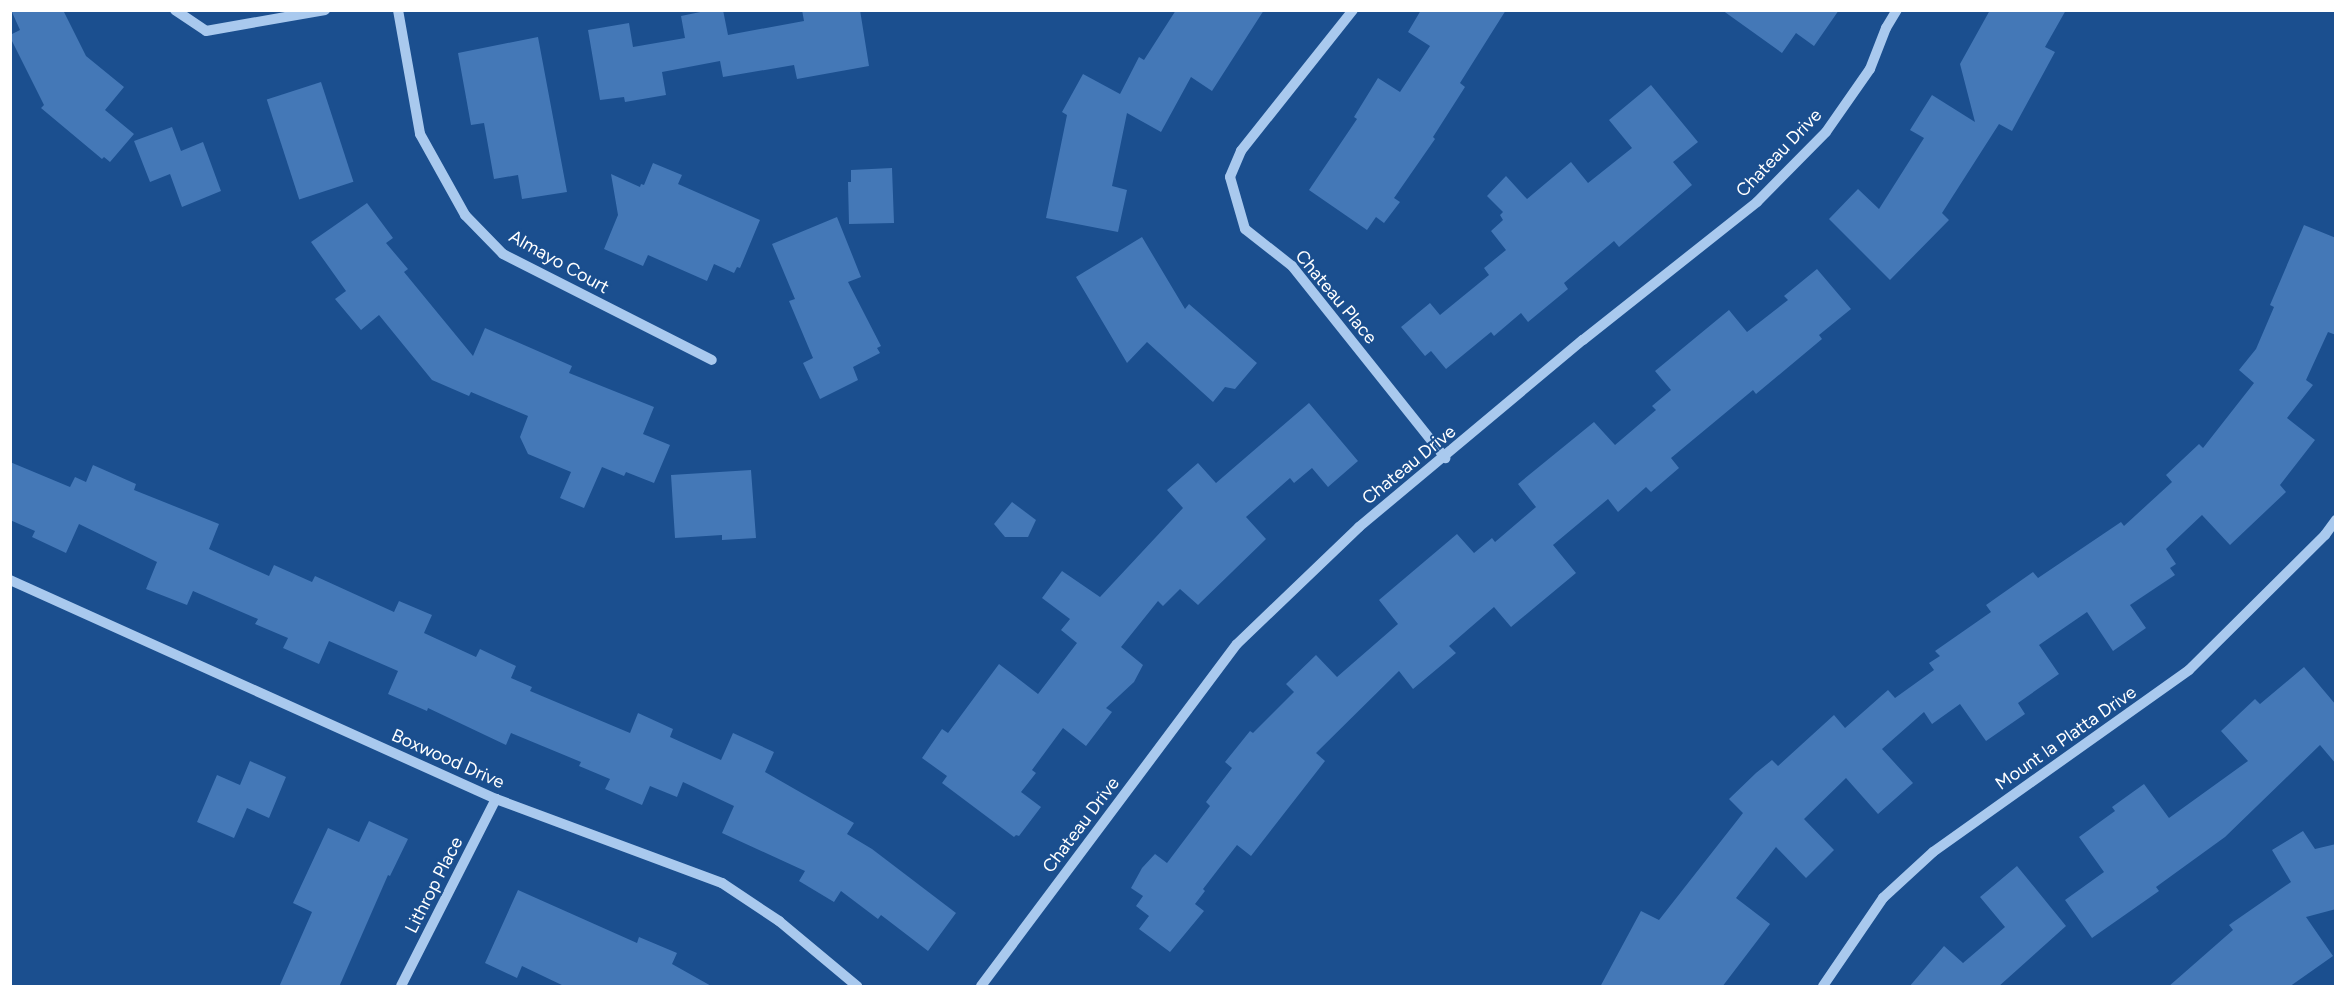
<!DOCTYPE html>
<html>
<head>
<meta charset="utf-8">
<style>
  body { margin:0 }
  #map { position:relative; width:2346px; height:997px; overflow:hidden; background:#1b4f8f; font-family:Figtree,sans-serif }
  div>[style] { position:absolute }
  [style*='--x'] { left:calc(var(--x)*1px); top:calc(var(--y)*1px); width:calc(var(--w)*1px); rotate:calc(var(--a)*1deg) }
  .building>* { inset:0; background:#4478b7; transform-origin:0 0 }
  .minor>* { height:10px; margin:-5px; padding:0 5px; transform-origin:5px; border-radius:5px; background:#a9c9ee }
  span { translate:-50% -50%; white-space:nowrap; text-align:center; line-height:1.15; -webkit-text-stroke:4.5px #1b4f8f; paint-order:stroke }
  .street-label { font-size:18px; color:#fff }
  .frame { position:absolute; inset:0; border:12px solid #fff; pointer-events:none }
</style>
</head>
<body>
<div id="map">
  <div class="building">
    <i style="clip-path:polygon(11px 10px,63px 10px,86px 56px,124px 87px,105px 110px,134px 134px,110px 162px,104px 157px,102px 159px,41px 108px,44px 105px,10px 37px,10px 35px,20px 30px)"></i>
    <i style="clip-path:polygon(710px 10px,723px 10px,728px 35px,804px 21px,802px 10px,860px 10px,869px 66px,797px 79px,794px 65px,723px 77px,720px 61px,662px 72px,666px 95px,625px 102px,624px 97px,600px 100px,588px 30px,629px 23px,633px 47px,685px 38px,681px 16px)"></i>
    <i style="clip-path:polygon(1176px 10px,1264px 10px,1212px 91px,1191px 77px,1161px 132px,1127px 113px,1112px 186px,1127px 190px,1118px 232px,1046px 218px,1067px 115px,1062px 112px,1083px 74px,1120px 94px,1139px 57px,1144px 60px)"></i>
    <i style="clip-path:polygon(1421px 10px,1506px 10px,1460px 83px,1465px 87px,1433px 137px,1435px 139px,1394px 198px,1400px 202px,1384px 223px,1376px 217px,1367px 230px,1309px 190px,1357px 119px,1354px 117px,1378px 78px,1400px 92px,1430px 46px,1408px 32px)"></i>
    <i style="clip-path:polygon(1722px 10px,1839px 10px,1814px 46px,1796px 33px,1782px 53px)"></i>
    <i style="clip-path:polygon(1990px 10px,2066px 10px,2045px 47px,2055px 52px,2012px 131px,1999px 124px,1942px 213px,1949px 220px,1890px 280px,1829px 219px,1858px 189px,1879px 209px,1924px 138px,1910px 130px,1932px 95px,1975px 122px,1960px 64px)"></i>
    <i style="clip-path:polygon(538px 37px,567px 192px,522px 199px,518px 175px,494px 179px,484px 123px,471px 125px,458px 53px)"></i>
    <i style="left:321px;top:82px;width:105px;height:57px;rotate:72deg"></i>
    <i style="clip-path:polygon(1651px 85px,1698px 142px,1673px 162px,1692px 185px,1619px 247px,1614px 241px,1564px 283px,1568px 289px,1528px 322px,1521px 313px,1494px 336px,1491px 332px,1446px 369px,1431px 351px,1425px 356px,1401px 327px,1430px 303px,1440px 315px,1489px 275px,1484px 268px,1506px 250px,1491px 231px,1503px 220px,1500px 215px,1503px 212px,1487px 196px,1506px 176px,1527px 199px,1571px 162px,1588px 183px,1632px 148px,1609px 120px)"></i>
    <i style="clip-path:polygon(172px 127px,181px 151px,203px 142px,221px 191px,182px 207px,170px 174px,150px 182px,134px 141px)"></i>
    <i style="clip-path:polygon(653px 163px,682px 175px,678px 184px,760px 220px,740px 268px,737px 267px,734px 273px,714px 264px,707px 281px,648px 255px,643px 266px,604px 249px,618px 215px,611px 174px,640px 187px,641px 184px,644px 185px)"></i>
    <i style="clip-path:polygon(892px 168px,894px 223px,849px 224px,848px 182px,851px 182px,851px 170px)"></i>
    <i style="clip-path:polygon(367px 203px,393px 238px,386px 243px,408px 269px,404px 272px,473px 356px,485px 328px,572px 366px,569px 373px,654px 407px,643px 434px,670px 445px,654px 483px,626px 472px,624px 476px,602px 467px,584px 508px,560px 498px,571px 472px,528px 454px,520px 437px,528px 416px,471px 392px,469px 396px,432px 380px,379px 315px,361px 330px,335px 299px,346px 291px,311px 242px)"></i>
    <i style="clip-path:polygon(837px 217px,861px 277px,848px 282px,881px 346px,877px 348px,880px 353px,853px 367px,858px 380px,820px 399px,803px 363px,813px 358px,789px 301px,795px 299px,772px 244px)"></i>
    <i style="clip-path:polygon(2304px 225px,2336px 238px,2336px 335px,2328px 332px,2306px 380px,2313px 385px,2287px 418px,2315px 440px,2280px 485px,2286px 492px,2230px 545px,2202px 515px,2166px 549px,2176px 564px,2170px 568px,2175px 575px,2130px 605px,2146px 628px,2113px 651px,2087px 612px,2039px 645px,2059px 674px,2018px 703px,2025px 714px,1986px 741px,1960px 704px,1932px 724px,1924px 712px,1882px 749px,1913px 783px,1878px 814px,1846px 778px,1804px 819px,1834px 850px,1806px 878px,1776px 847px,1736px 898px,1770px 924px,1722px 987px,1600px 987px,1641px 911px,1659px 920px,1743px 813px,1729px 799px,1756px 773px,1772px 760px,1778px 766px,1834px 715px,1845px 728px,1888px 690px,1895px 698px,1934px 670px,1929px 663px,1940px 656px,1935px 651px,1991px 612px,1986px 605px,2033px 572px,2038px 578px,2121px 522px,2124px 526px,2172px 482px,2166px 475px,2199px 444px,2203px 448px,2254px 383px,2239px 370px,2256px 349px,2274px 307px,2270px 305px)"></i>
    <i style="clip-path:polygon(1142px 237px,1185px 309px,1189px 304px,1257px 363px,1235px 389px,1225px 387px,1213px 402px,1147px 342px,1127px 363px,1076px 277px)"></i>
    <i style="clip-path:polygon(1817px 269px,1851px 309px,1819px 335px,1822px 339px,1756px 394px,1753px 390px,1671px 458px,1679px 468px,1651px 492px,1646px 487px,1618px 512px,1608px 499px,1553px 545px,1576px 573px,1511px 627px,1494px 607px,1449px 646px,1456px 653px,1413px 689px,1399px 671px,1316px 753px,1325px 761px,1251px 856px,1237px 845px,1203px 889px,1205px 891px,1195px 904px,1204px 911px,1170px 952px,1139px 929px,1149px 916px,1136px 906px,1143px 896px,1131px 888px,1142px 868px,1155px 854px,1167px 863px,1210px 806px,1206px 802px,1232px 768px,1225px 762px,1250px 731px,1253px 733px,1294px 692px,1286px 684px,1316px 655px,1337px 677px,1398px 624px,1379px 600px,1457px 534px,1474px 553px,1492px 538px,1495px 542px,1536px 507px,1518px 484px,1594px 422px,1615px 445px,1656px 410px,1652px 406px,1671px 390px,1655px 371px,1729px 310px,1747px 332px,1788px 300px,1784px 296px)"></i>
    <i style="clip-path:polygon(1309px 403px,1358px 461px,1328px 487px,1312px 468px,1294px 483px,1290px 478px,1246px 517px,1266px 539px,1198px 605px,1180px 589px,1163px 606px,1158px 601px,1121px 647px,1143px 665px,1134px 682px,1106px 708px,1112px 712px,1086px 746px,1063px 728px,1032px 770px,1036px 773px,1021px 792px,1041px 807px,1019px 836px,1016px 835px,1014px 837px,942px 783px,947px 776px,922px 758px,942px 729px,948px 733px,999px 664px,1038px 694px,1077px 643px,1061px 630px,1070px 619px,1042px 598px,1062px 571px,1100px 597px,1183px 508px,1167px 490px,1198px 463px,1216px 483px)"></i>
    <i style="clip-path:polygon(10px 462px,70px 487px,75px 477px,86px 482px,93px 465px,136px 484px,134px 490px,219px 524px,209px 549px,269px 576px,274px 565px,312px 582px,315px 576px,394px 612px,399px 601px,432px 615px,424px 633px,476px 657px,480px 649px,516px 666px,511px 678px,532px 687px,530px 691px,630px 733px,638px 713px,673px 729px,670px 737px,721px 760px,733px 733px,774px 752px,765px 772px,854px 823px,847px 834px,872px 849px,956px 913px,928px 951px,881px 915px,878px 919px,841px 891px,834px 902px,799px 881px,805px 871px,722px 833px,734px 806px,683px 782px,677px 797px,650px 786px,642px 805px,605px 789px,610px 779px,579px 766px,581px 762px,511px 733px,506px 745px,428px 708px,427px 711px,388px 694px,398px 671px,329px 641px,319px 664px,283px 648px,288px 638px,255px 624px,258px 619px,193px 591px,187px 605px,146px 589px,157px 562px,79px 524px,66px 553px,32px 537px,35px 531px,10px 520px)"></i>
    <i style="clip-path:polygon(751px 470px,756px 538px,722px 540px,722px 535px,675px 538px,671px 475px)"></i>
    <i style="clip-path:polygon(1012px 502px,1036px 520px,1028px 537px,1005px 537px,994px 524px)"></i>
    <i style="clip-path:polygon(2304px 667px,2336px 705px,2336px 764px,2320px 745px,2225px 837px,2156px 887px,2159px 891px,2092px 938px,2065px 900px,2104px 872px,2079px 837px,2115px 811px,2112px 807px,2144px 784px,2169px 818px,2248px 761px,2221px 731px,2255px 699px,2260px 704px)"></i>
    <i style="clip-path:polygon(250px 761px,286px 777px,269px 818px,247px 808px,234px 838px,197px 822px,217px 775px,240px 785px)"></i>
    <i style="clip-path:polygon(369px 821px,408px 839px,390px 876px,388px 875px,339px 987px,279px 987px,312px 912px,293px 903px,328px 828px,359px 842px)"></i>
    <i style="clip-path:polygon(2303px 831px,2315px 849px,2336px 844px,2336px 909px,2306px 917px,2333px 956px,2289px 987px,2168px 987px,2233px 930px,2229px 925px,2291px 882px,2272px 850px)"></i>
    <i style="clip-path:polygon(2017px 866px,2066px 926px,1998px 987px,1909px 987px,1944px 946px,1963px 963px,2005px 927px,1980px 897px)"></i>
    <i style="clip-path:polygon(518px 890px,637px 943px,639px 937px,677px 953px,672px 964px,713px 987px,566px 987px,522px 966px,517px 978px,485px 963px)"></i>
  </div>
  <div class="minor">
    <i style="--x:175;--y:10;--w:37;--a:34"></i>
    <i style="--x:206;--y:31;--w:121;--a:-10"></i>
    <i style="--x:398;--y:10;--w:126;--a:79.9"></i>
    <i style="--x:420;--y:134;--w:93;--a:60.9"></i>
    <i style="--x:465;--y:215;--w:54;--a:45.7"></i>
    <i style="--x:503;--y:254;--w:234;--a:26.9"></i>
    <i style="--x:1353;--y:10;--w:180;--a:128.5"></i>
    <i style="--x:1241;--y:151;--w:28;--a:113"></i>
    <i style="--x:1230;--y:177;--w:54;--a:73.9"></i>
    <i style="--x:1245;--y:229;--w:60;--a:38.2"></i>
    <i style="--x:1292;--y:266;--w:246;--a:51.4"></i>
    <i style="--x:10;--y:580;--w:533;--a:24.26"></i>
    <i style="--x:496;--y:799;--w:241;--a:20.4"></i>
    <i style="--x:722;--y:883;--w:69;--a:33.7"></i>
    <i style="--x:779;--y:921;--w:102;--a:39.8"></i>
    <i style="--x:401;--y:986;--w:210;--a:-63.1"></i>
    <i style="--x:981;--y:986;--w:427;--a:-53.2"></i>
    <i style="--x:1237;--y:644;--w:169;--a:-43.8"></i>
    <i style="--x:1359;--y:527;--w:292;--a:-39.9"></i>
    <i style="--x:1583;--y:340;--w:222;--a:-38.4"></i>
    <i style="--x:1757;--y:202;--w:98;--a:-45.4"></i>
    <i style="--x:1826;--y:132;--w:77;--a:-55.1"></i>
    <i style="--x:1870;--y:69;--w:44;--a:-68.7"></i>
    <i style="--x:1886;--y:28;--w:21;--a:-59"></i>
    <i style="--x:1823;--y:986;--w:107;--a:-55.7"></i>
    <i style="--x:1883;--y:898;--w:68;--a:-42.6"></i>
    <i style="--x:1933;--y:852;--w:314;--a:-35.4"></i>
    <i style="--x:2189;--y:670;--w:192;--a:-44.8"></i>
    <i style="--x:2325;--y:535;--w:19;--a:-54"></i>
  </div>
  <div class="street-label">
    <span style="left:1779px;top:153px;rotate:-46deg">Chateau Drive</span>
    <span style="left:559px;top:262px;rotate:29deg">Almayo Court</span>
    <span style="left:1336px;top:297px;rotate:50deg">Chateau Place</span>
    <span style="left:1409px;top:465px;rotate:-39deg">Chateau Drive</span>
    <span style="left:2066px;top:738px;rotate:-35deg">Mount la Platta Drive</span>
    <span style="left:448px;top:759px;rotate:24deg">Boxwood Drive</span>
    <span style="left:1081px;top:825px;rotate:-53deg">Chateau Drive</span>
    <span style="left:434px;top:885px;rotate:-63deg">Lithrop Place</span>
  </div>
  <div class="frame"></div>
</div>
</body>
</html>
